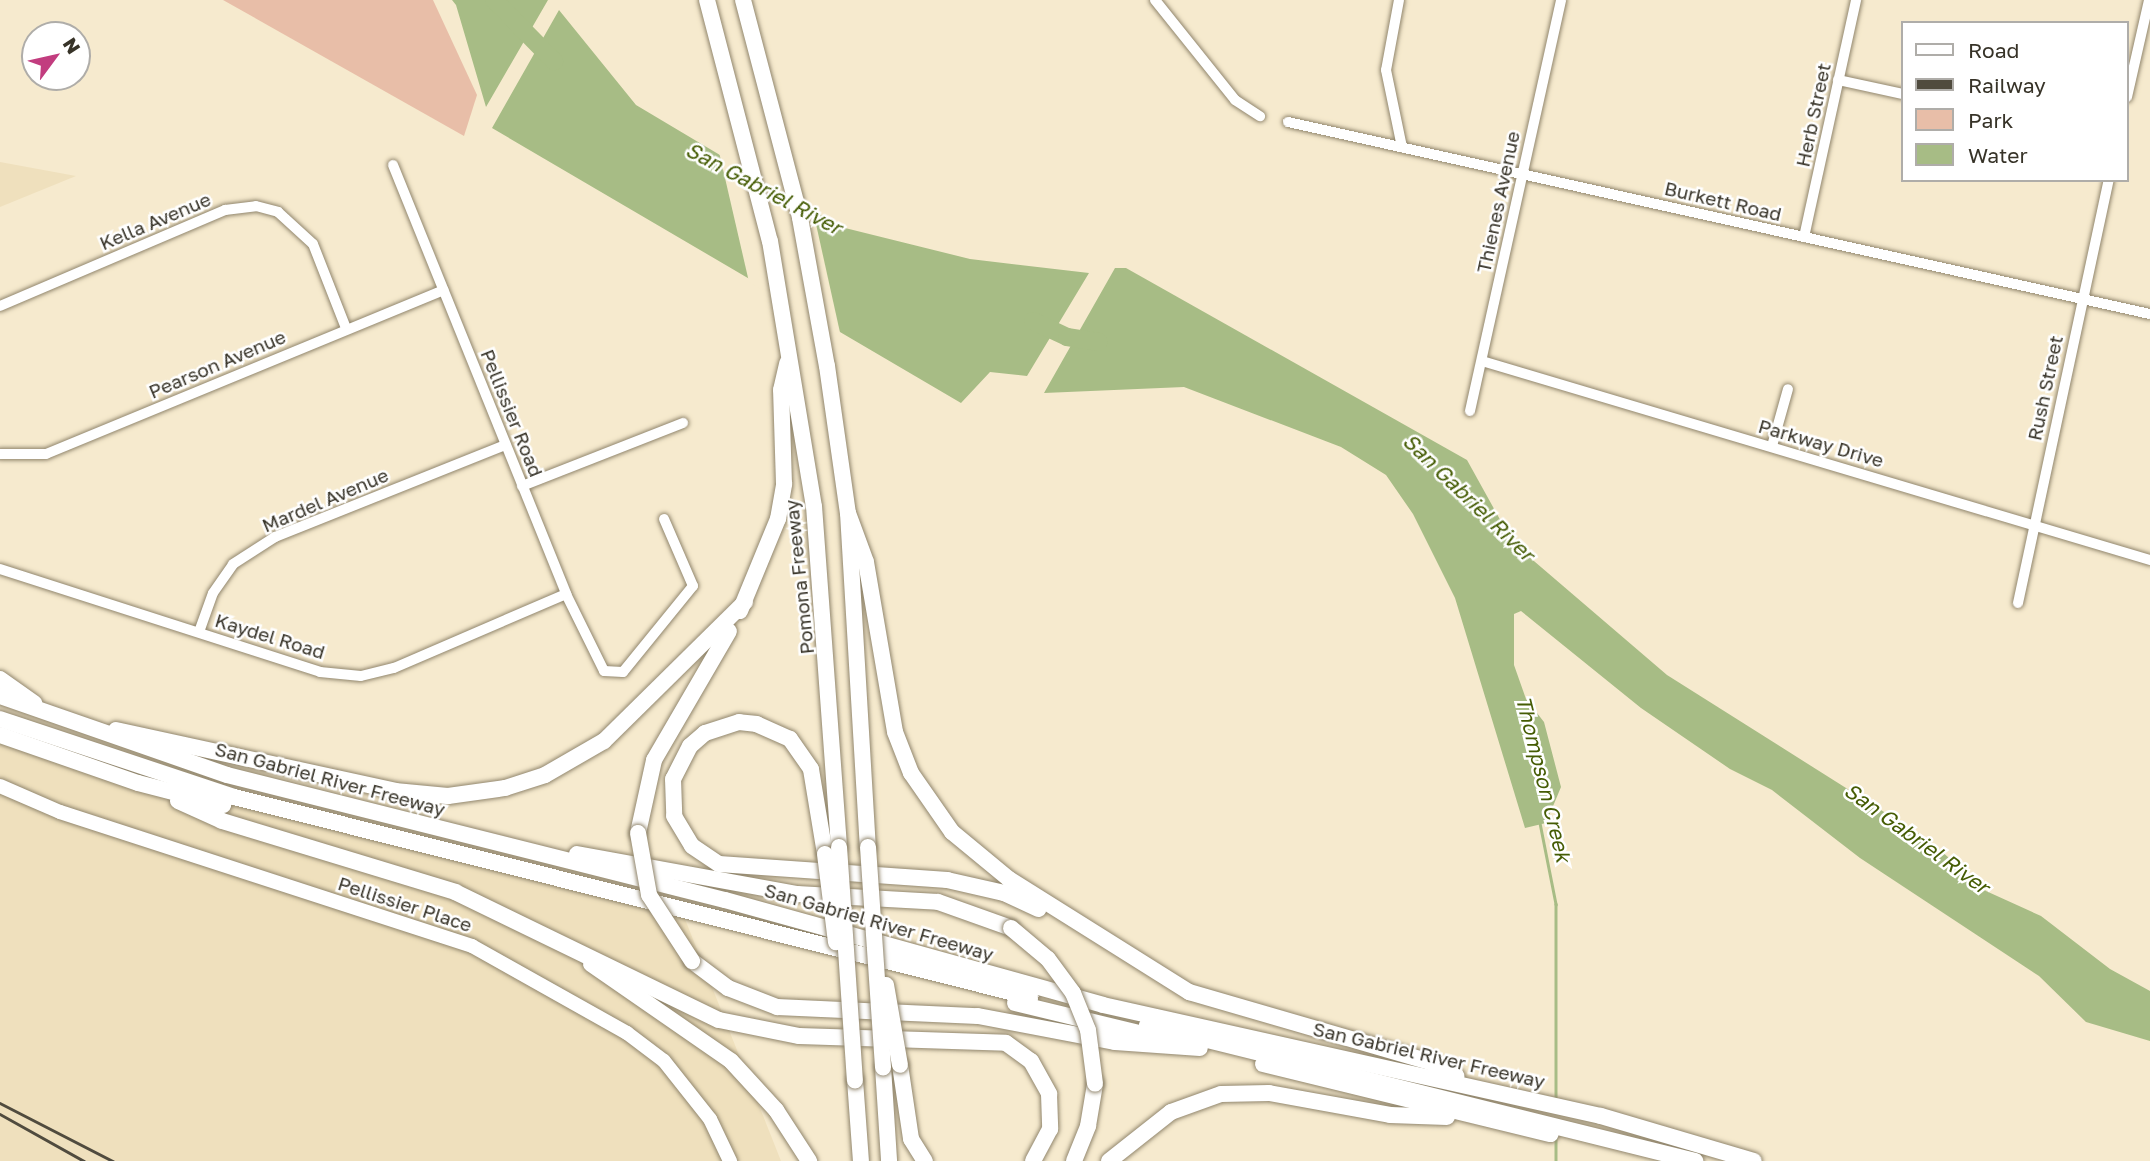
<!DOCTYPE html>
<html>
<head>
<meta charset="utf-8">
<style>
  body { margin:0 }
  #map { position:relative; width:2150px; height:1161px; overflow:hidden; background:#f6eace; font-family:"Golos Text",sans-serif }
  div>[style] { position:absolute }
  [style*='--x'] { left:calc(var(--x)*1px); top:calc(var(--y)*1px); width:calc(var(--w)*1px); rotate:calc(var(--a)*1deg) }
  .built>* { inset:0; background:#efe0bd }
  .green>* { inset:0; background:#e8bea8 }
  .water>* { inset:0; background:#a7bc85 }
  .pier>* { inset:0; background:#f6eace }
  .stream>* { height:2.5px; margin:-1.25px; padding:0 1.25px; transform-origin:1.25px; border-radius:1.25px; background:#a7bc85 }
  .river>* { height:18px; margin:-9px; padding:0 9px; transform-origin:9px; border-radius:9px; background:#a7bc85 }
  .roads { filter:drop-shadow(0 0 2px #91866d) drop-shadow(0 0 2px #91866d) }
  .minor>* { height:10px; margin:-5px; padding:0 5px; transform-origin:5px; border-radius:5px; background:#fff }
  .major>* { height:14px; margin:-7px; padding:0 7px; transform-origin:7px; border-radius:7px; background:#fff }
  .highway>* { height:16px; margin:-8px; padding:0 8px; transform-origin:8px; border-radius:8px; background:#fff }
  .rail>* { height:2.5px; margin:-1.25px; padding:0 1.25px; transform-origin:1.25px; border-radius:1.25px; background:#504b3e }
  .bridges { filter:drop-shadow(0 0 2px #91866d) drop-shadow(0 0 2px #91866d) }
  .highway-bridge>* { height:16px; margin:-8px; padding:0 8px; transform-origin:8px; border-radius:8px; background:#fff }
  span { translate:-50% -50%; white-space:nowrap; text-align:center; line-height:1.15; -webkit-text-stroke:5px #fff; paint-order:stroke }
  .street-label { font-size:19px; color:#373328 }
  .water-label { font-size:21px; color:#455c04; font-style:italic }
  .legend { position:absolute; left:1901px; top:21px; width:228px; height:161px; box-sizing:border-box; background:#fff; border:2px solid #afada9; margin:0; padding:9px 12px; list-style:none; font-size:21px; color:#373328 }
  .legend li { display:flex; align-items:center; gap:14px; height:35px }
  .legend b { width:35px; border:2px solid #afada9 }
  .north { position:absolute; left:21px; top:21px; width:70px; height:70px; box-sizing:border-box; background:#fff; border:2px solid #afada9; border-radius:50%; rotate:57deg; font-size:19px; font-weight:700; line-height:28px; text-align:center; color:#373328 }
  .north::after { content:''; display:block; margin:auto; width:24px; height:32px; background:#c23d7f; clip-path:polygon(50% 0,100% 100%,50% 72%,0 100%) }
</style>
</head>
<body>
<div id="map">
  <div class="built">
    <i style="clip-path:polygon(0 162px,76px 176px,0 207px)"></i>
    <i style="clip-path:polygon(0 712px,220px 789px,681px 909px,781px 1161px,0 1161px)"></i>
  </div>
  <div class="green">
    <i style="clip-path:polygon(223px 0,433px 0,477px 95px,464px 136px)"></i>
  </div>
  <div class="water">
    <i style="clip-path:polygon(452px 0,548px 0,486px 107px,456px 5px)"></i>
    <i style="clip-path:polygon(559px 10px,636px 105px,841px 227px,970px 259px,1089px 273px,1027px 376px,990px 372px,961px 403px,492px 128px)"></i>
    <i style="clip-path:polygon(1115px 268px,1126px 268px,1467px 460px,1513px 543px,1667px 675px,1930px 841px,1986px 891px,2041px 916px,2110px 969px,2150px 991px,2150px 1041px,2086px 1022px,2039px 976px,1860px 858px,1772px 790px,1730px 769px,1641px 708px,1521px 611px,1514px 614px,1514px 665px,1526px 699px,1544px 722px,1561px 787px,1546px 823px,1525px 828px,1455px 598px,1413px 514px,1386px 475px,1341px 447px,1184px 387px,1044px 393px)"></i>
  </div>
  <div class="pier">
    <i style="clip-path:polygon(719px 152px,812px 206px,841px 337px,749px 282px)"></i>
  </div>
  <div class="stream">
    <i style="--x:1540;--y:823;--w:83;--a:78.8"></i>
    <i style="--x:1556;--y:904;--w:194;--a:90"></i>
    <i style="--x:1556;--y:1136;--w:25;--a:90"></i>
  </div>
  <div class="river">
    <i style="--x:494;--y:0;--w:86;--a:45.5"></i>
    <i style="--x:1033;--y:321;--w:38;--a:25"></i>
    <i style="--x:1067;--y:337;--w:32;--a:9"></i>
  </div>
  <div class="roads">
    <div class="minor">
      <i style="--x:1155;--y:0;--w:128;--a:51.3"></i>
      <i style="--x:1235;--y:100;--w:30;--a:33"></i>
      <i style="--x:1399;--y:0;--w:71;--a:100.5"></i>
      <i style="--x:1386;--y:70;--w:79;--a:78.3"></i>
      <i style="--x:1838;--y:80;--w:66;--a:12.2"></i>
      <i style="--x:2127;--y:97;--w:99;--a:-77.2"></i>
      <i style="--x:1288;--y:122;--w:883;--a:12.56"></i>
      <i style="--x:393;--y:165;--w:463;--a:68"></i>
      <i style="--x:566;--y:594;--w:86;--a:63.7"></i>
      <i style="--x:604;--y:671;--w:19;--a:3"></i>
      <i style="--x:623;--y:672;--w:111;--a:-50.9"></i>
      <i style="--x:693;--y:586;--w:73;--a:-113.4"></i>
      <i style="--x:1804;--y:237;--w:243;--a:-77.6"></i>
      <i style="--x:0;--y:306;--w:245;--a:-23.1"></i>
      <i style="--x:225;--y:210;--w:31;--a:-7"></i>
      <i style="--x:256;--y:206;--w:23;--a:15"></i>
      <i style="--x:278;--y:212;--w:47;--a:42.4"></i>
      <i style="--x:313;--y:244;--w:90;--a:68.6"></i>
      <i style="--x:1482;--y:361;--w:697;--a:16.59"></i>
      <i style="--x:1470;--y:411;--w:421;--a:-77.5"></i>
      <i style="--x:1772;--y:446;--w:59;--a:-74.3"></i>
      <i style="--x:0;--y:454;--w:46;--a:0"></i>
      <i style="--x:46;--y:454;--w:430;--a:-22.4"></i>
      <i style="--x:522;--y:486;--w:173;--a:-21.4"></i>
      <i style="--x:0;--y:569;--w:336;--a:17.8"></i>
      <i style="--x:320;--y:672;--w:41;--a:5.6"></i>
      <i style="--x:361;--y:676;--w:34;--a:-14"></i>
      <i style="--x:394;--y:668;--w:187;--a:-23.3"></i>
      <i style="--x:2018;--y:603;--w:433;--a:-77.9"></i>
      <i style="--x:199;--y:632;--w:41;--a:-70.3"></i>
      <i style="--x:213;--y:593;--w:35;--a:-55"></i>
      <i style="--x:233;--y:564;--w:50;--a:-32.7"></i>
      <i style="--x:275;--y:537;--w:248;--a:-21.8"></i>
    </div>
    <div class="major">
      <i style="--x:0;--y:786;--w:65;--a:23.4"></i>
      <i style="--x:60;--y:812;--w:433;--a:18"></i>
      <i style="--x:472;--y:946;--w:178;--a:29.3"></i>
      <i style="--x:627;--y:1033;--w:46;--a:37.1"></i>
      <i style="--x:664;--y:1061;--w:74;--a:51.6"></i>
      <i style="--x:710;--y:1119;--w:47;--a:64.5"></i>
    </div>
    <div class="highway">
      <i style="--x:707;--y:0;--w:249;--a:75.4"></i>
      <i style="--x:770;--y:241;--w:269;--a:80.6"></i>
      <i style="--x:814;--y:506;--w:342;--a:85.8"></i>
      <i style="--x:743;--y:0;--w:225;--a:75.3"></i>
      <i style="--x:800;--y:218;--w:150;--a:79.7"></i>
      <i style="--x:827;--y:366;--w:148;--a:81.9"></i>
      <i style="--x:848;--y:513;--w:335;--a:86.6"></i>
      <i style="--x:848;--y:513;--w:52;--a:69.8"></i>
      <i style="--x:866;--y:562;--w:172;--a:80.3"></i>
      <i style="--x:895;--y:732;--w:44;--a:68.7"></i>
      <i style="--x:911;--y:773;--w:72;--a:55.2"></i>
      <i style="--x:952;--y:832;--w:74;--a:39.5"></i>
      <i style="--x:1009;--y:879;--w:213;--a:32.1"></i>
      <i style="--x:1189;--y:992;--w:251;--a:16.2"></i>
      <i style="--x:1430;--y:1062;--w:30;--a:28"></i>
      <i style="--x:740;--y:611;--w:100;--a:-67.6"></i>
      <i style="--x:778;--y:519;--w:36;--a:-80"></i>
      <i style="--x:784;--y:484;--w:94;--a:-91.8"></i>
      <i style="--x:781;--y:390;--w:28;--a:-77"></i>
      <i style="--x:0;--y:679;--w:42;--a:35.2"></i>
      <i style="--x:0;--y:696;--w:240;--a:19.2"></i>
      <i style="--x:227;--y:775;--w:513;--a:14.09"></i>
      <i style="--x:725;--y:900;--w:392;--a:15.5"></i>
      <i style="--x:1103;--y:1005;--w:510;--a:12.57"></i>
      <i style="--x:1601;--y:1116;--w:159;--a:16.4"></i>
      <i style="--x:0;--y:719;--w:247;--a:18.4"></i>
      <i style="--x:234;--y:797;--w:821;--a:14.1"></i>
      <i style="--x:116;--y:730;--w:286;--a:12.3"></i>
      <i style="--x:395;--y:791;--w:53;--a:5.4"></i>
      <i style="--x:448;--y:796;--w:58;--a:-8"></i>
      <i style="--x:505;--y:788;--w:42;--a:-18"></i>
      <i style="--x:545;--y:775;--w:68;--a:-30"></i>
      <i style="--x:604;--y:741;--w:198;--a:-44.6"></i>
      <i style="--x:0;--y:735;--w:146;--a:19.2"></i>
      <i style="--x:138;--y:783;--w:88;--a:14.5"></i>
      <i style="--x:178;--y:801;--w:48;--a:24.4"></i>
      <i style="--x:222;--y:821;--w:244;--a:16.9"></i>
      <i style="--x:455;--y:892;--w:293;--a:25.9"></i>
      <i style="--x:719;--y:1020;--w:82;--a:11.3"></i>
      <i style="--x:799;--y:1036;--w:207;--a:1.9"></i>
      <i style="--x:1006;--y:1043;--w:31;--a:36"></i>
      <i style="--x:1031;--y:1061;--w:38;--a:61"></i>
      <i style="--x:1049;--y:1094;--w:35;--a:88"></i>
      <i style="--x:1050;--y:1129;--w:36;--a:118"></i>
      <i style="--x:638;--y:833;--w:75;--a:-77.6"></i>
      <i style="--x:654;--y:760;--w:149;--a:-59.8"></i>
      <i style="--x:577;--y:854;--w:224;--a:10.3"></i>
      <i style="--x:797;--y:894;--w:141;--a:3.2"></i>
      <i style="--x:938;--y:902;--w:77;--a:19.6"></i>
      <i style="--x:825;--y:854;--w:86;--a:-99.4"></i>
      <i style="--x:811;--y:769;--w:37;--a:-125"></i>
      <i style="--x:790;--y:739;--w:36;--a:-156"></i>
      <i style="--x:757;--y:724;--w:18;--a:-174"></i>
      <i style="--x:739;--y:722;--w:36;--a:162"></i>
      <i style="--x:705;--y:733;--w:20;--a:139"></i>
      <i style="--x:690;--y:746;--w:37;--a:117"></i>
      <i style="--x:673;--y:779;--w:37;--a:88"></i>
      <i style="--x:674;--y:816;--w:35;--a:59"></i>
      <i style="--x:692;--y:846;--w:32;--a:34"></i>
      <i style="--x:719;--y:864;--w:229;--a:4"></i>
      <i style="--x:947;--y:880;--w:58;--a:12.8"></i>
      <i style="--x:1004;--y:893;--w:38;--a:25"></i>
      <i style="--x:692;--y:961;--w:45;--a:36.9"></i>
      <i style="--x:728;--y:988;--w:53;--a:21.2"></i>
      <i style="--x:777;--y:1007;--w:201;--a:2.6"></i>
      <i style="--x:978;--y:1016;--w:139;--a:10.7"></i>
      <i style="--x:1115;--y:1042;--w:85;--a:4"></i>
      <i style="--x:591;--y:964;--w:170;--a:34.7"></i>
      <i style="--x:731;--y:1061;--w:67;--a:47.4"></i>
      <i style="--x:776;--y:1110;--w:61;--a:57.1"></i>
      <i style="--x:1015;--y:1003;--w:149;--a:13.6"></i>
      <i style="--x:1147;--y:1025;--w:565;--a:13.94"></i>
      <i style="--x:1263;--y:1064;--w:296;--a:13.7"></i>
      <i style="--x:900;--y:1065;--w:75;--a:81.5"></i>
      <i style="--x:911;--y:1139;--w:26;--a:58"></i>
      <i style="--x:883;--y:1067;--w:94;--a:86.3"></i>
      <i style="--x:855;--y:1080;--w:81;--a:85.8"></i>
      <i style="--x:1074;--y:1161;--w:38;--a:-68"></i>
      <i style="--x:1088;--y:1126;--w:43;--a:-80.5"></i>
      <i style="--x:1109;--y:1161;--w:79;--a:-38.3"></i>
      <i style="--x:1171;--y:1112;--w:53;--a:-19.8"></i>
      <i style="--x:1221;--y:1094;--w:48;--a:-1.2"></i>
      <i style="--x:1269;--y:1093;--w:123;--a:10.3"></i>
      <i style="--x:1390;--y:1115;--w:57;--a:2"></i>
    </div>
  </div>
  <div class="rail">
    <i style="--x:0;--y:1103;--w:127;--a:27.2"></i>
    <i style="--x:0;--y:1114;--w:96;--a:29.2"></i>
  </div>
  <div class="bridges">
    <div class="highway-bridge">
      <i style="--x:638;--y:833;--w:63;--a:79.9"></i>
      <i style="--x:649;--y:895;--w:79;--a:56.9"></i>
      <i style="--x:839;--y:847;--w:234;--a:86.1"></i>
      <i style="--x:868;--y:847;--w:221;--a:86.1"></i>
      <i style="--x:825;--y:854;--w:89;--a:82.9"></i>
      <i style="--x:1011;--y:928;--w:48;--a:40"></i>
      <i style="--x:1048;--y:959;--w:42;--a:53.7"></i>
      <i style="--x:1073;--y:993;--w:40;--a:68"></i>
      <i style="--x:1088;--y:1030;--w:54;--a:82.6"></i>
      <i style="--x:886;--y:985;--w:81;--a:80.1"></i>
    </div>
  </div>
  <div class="street-label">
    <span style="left:1813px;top:115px;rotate:-78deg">Herb Street</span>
    <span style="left:1723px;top:201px;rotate:13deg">Burkett Road</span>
    <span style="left:1498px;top:202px;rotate:-78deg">Thienes Avenue</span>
    <span style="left:155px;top:221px;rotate:-23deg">Kella Avenue</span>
    <span style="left:217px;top:364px;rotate:-23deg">Pearson Avenue</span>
    <span style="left:2045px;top:388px;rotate:-78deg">Rush Street</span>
    <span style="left:512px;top:413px;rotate:68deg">Pellissier Road</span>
    <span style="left:1821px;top:443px;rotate:16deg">Parkway Drive</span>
    <span style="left:325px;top:500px;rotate:-23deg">Mardel Avenue</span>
    <span style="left:799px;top:577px;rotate:-96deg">Pomona Freeway</span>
    <span style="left:270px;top:636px;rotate:17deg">Kaydel Road</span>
    <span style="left:330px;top:779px;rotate:15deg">San Gabriel River Freeway</span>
    <span style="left:405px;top:904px;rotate:18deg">Pellissier Place</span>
    <span style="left:879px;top:922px;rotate:16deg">San Gabriel River Freeway</span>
    <span style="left:1429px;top:1055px;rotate:13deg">San Gabriel River Freeway</span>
  </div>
  <div class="water-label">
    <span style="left:764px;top:188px;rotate:28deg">San Gabriel River</span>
    <span style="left:1469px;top:497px;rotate:44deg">San Gabriel River</span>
    <span style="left:1544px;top:779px;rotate:76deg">Thompson Creek</span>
    <span style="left:1917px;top:838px;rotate:36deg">San Gabriel River</span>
  </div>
  <ul class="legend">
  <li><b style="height:9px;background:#fff"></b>Road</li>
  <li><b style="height:9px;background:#504b3e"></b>Railway</li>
  <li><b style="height:19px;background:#e8bea8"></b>Park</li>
  <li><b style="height:19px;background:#a7bc85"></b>Water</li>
  </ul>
  <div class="north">N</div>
</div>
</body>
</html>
